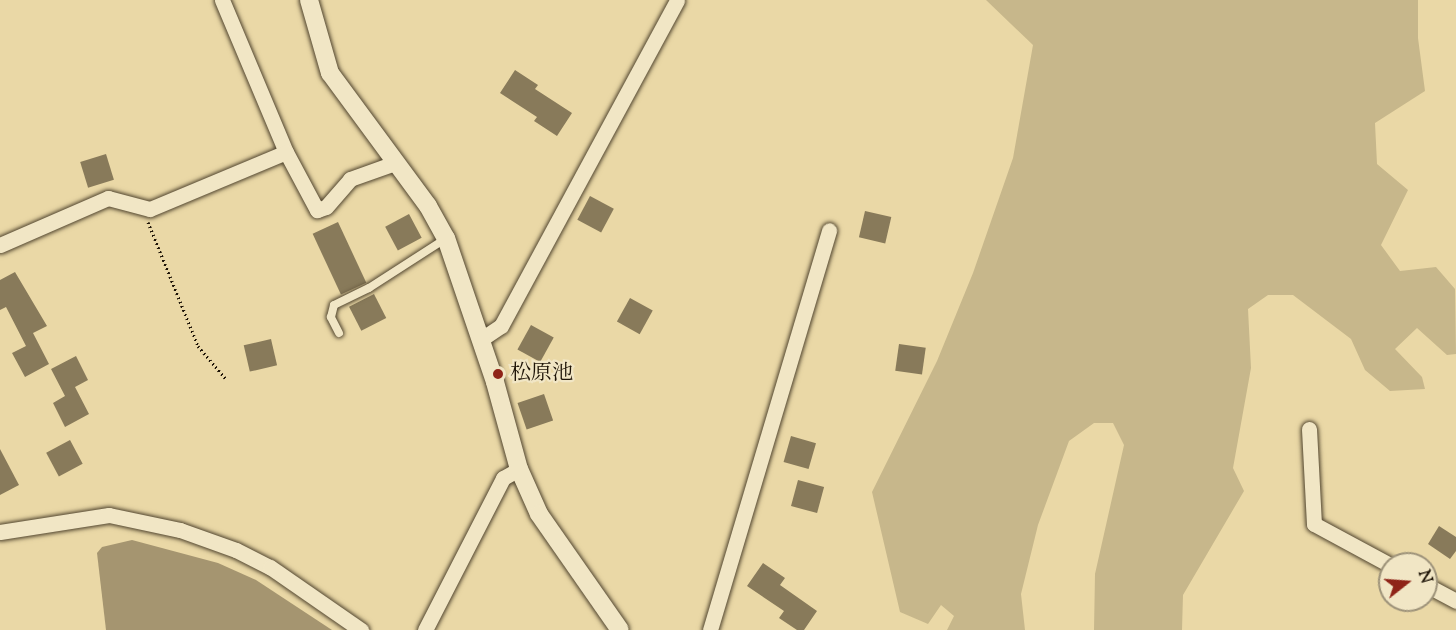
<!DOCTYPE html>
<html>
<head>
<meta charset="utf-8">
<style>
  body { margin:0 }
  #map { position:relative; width:1456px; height:630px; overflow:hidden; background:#ead8a6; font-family:"Sorts Mill Goudy","Noto Serif JP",serif }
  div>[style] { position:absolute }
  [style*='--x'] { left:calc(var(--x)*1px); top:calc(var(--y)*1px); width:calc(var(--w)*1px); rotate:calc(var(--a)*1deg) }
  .green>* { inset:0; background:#c7b78b }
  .water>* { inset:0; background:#a59570 }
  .building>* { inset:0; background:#887a5a; transform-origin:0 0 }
  .path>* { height:3px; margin-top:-1.5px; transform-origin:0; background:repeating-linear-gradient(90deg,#1e1407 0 1.5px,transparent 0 4.5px) }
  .roads { filter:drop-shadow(0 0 2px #51452f) drop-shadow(0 0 2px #51452f) }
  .service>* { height:8px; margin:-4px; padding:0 4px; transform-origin:4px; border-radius:4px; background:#f1e6c5 }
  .minor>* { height:15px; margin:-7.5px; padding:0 7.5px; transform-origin:7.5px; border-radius:7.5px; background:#f1e6c5 }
  .tertiary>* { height:18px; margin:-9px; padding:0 9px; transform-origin:9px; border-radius:9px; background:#f1e6c5 }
  .dots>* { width:16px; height:16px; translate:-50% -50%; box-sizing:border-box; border:3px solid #f1e6c5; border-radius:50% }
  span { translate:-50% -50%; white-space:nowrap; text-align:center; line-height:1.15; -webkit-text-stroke:4.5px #f1e6c5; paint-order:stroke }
  .poi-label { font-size:21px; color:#1e1407 }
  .left { translate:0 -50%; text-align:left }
  .north { position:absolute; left:1378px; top:552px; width:60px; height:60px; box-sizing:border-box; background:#f1e6c5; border:2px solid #9d9279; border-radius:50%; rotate:73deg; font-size:16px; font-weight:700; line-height:24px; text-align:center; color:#1e1407 }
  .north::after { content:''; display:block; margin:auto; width:21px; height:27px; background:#8f2418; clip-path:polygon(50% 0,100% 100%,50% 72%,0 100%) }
</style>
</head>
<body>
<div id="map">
  <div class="green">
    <i style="clip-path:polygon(986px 0,1418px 0,1418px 38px,1425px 91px,1375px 123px,1377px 164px,1408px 190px,1381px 245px,1400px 271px,1436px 267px,1455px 289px,1456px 354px,1447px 355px,1417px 328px,1395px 349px,1422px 377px,1425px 389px,1390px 391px,1365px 370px,1351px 339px,1293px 295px,1268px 295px,1248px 309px,1251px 368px,1233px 468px,1244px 491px,1183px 595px,1182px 630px,1094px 630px,1095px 574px,1124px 445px,1113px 423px,1094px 423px,1069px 441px,1038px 525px,1021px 594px,1025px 630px,947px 630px,954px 616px,941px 605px,928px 624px,900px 612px,872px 492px,937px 361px,973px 273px,1013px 158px,1033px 45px)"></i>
  </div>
  <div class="water">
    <i style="clip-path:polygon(132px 540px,218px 563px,256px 580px,332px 630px,106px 630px,97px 553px,102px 547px)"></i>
  </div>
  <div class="building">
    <i style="clip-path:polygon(515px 70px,538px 85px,535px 89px,572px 113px,557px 136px,534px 121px,537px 117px,500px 93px)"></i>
    <i style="left:106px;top:154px;width:27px;height:27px;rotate:73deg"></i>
    <i style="left:590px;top:196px;width:27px;height:27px;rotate:28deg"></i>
    <i style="left:865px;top:211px;width:27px;height:27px;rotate:13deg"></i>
    <i style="left:409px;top:214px;width:27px;height:27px;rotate:62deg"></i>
    <i style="left:338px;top:222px;width:67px;height:28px;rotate:65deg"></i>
    <i style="clip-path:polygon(15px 272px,47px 326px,33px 333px,49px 364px,25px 377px,12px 353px,26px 346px,6px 307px,0 310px,0 280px)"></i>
    <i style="left:374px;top:294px;width:27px;height:28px;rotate:63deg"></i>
    <i style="left:630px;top:298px;width:26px;height:27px;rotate:29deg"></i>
    <i style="left:531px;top:325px;width:26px;height:28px;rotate:29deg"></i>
    <i style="left:271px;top:339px;width:27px;height:28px;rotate:77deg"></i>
    <i style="left:899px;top:344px;width:27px;height:27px;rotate:8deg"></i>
    <i style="clip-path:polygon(76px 356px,88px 380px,75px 387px,89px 414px,65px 427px,53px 403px,65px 396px,51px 369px)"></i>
    <i style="left:544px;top:394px;width:28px;height:28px;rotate:71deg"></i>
    <i style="left:791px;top:436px;width:26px;height:27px;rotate:16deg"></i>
    <i style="left:70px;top:440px;width:27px;height:27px;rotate:62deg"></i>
    <i style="clip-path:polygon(0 449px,19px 485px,0 495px)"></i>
    <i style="left:798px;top:480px;width:27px;height:27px;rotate:15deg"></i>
    <i style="clip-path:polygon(1439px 526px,1456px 537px,1456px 551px,1450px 559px,1428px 544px)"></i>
    <i style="clip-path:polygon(763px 563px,785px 578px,780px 585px,817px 611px,804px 630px,797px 630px,779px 618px,784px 611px,747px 586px)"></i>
  </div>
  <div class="path">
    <i style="--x:148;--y:222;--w:134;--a:68"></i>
    <i style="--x:198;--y:346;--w:43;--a:49.7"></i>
  </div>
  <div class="roads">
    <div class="service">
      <i style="--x:339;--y:333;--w:18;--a:-117"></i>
      <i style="--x:331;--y:317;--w:12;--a:-76"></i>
      <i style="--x:334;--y:305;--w:39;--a:-26"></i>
      <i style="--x:369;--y:288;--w:90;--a:-32.8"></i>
    </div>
    <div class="minor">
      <i style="--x:222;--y:0;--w:165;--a:67.2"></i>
      <i style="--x:286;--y:152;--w:66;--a:61.9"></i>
      <i style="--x:317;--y:210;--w:9;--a:-18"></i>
      <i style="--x:326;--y:207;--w:37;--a:-49"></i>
      <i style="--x:350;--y:179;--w:48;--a:-19.6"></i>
      <i style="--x:0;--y:245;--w:118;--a:-23.5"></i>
      <i style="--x:108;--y:198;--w:43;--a:14.7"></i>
      <i style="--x:150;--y:209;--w:147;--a:-22.7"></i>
      <i style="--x:480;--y:340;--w:25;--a:-34"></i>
      <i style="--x:501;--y:326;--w:370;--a:-61.6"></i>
      <i style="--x:1309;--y:429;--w:95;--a:87"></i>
      <i style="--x:1314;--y:524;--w:86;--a:28.3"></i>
      <i style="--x:0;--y:532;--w:110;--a:-8.9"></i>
      <i style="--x:109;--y:515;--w:73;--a:11.9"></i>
      <i style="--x:180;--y:530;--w:59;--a:19.7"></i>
      <i style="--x:236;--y:550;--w:38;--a:27"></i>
      <i style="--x:270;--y:567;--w:111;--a:34.7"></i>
      <i style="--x:1426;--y:585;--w:34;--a:28"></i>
      <i style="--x:425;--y:630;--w:171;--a:-62.8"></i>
      <i style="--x:503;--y:478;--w:18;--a:-29"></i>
      <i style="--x:710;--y:630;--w:417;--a:-73.4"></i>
    </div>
    <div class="tertiary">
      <i style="--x:309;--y:0;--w:76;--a:74"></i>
      <i style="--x:330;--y:73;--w:165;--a:53.6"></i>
      <i style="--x:428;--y:206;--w:37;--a:61"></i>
      <i style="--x:446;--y:238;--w:152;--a:71.2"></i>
      <i style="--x:495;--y:382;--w:90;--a:74.6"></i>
      <i style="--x:519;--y:469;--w:49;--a:66"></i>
      <i style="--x:539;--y:514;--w:141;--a:55.1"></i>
    </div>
  </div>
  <div class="dots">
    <i style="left:498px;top:374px;background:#8f2418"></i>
  </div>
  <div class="poi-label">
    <span class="left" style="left:510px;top:374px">松原池</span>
  </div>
  <div class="north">N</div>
</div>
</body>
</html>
